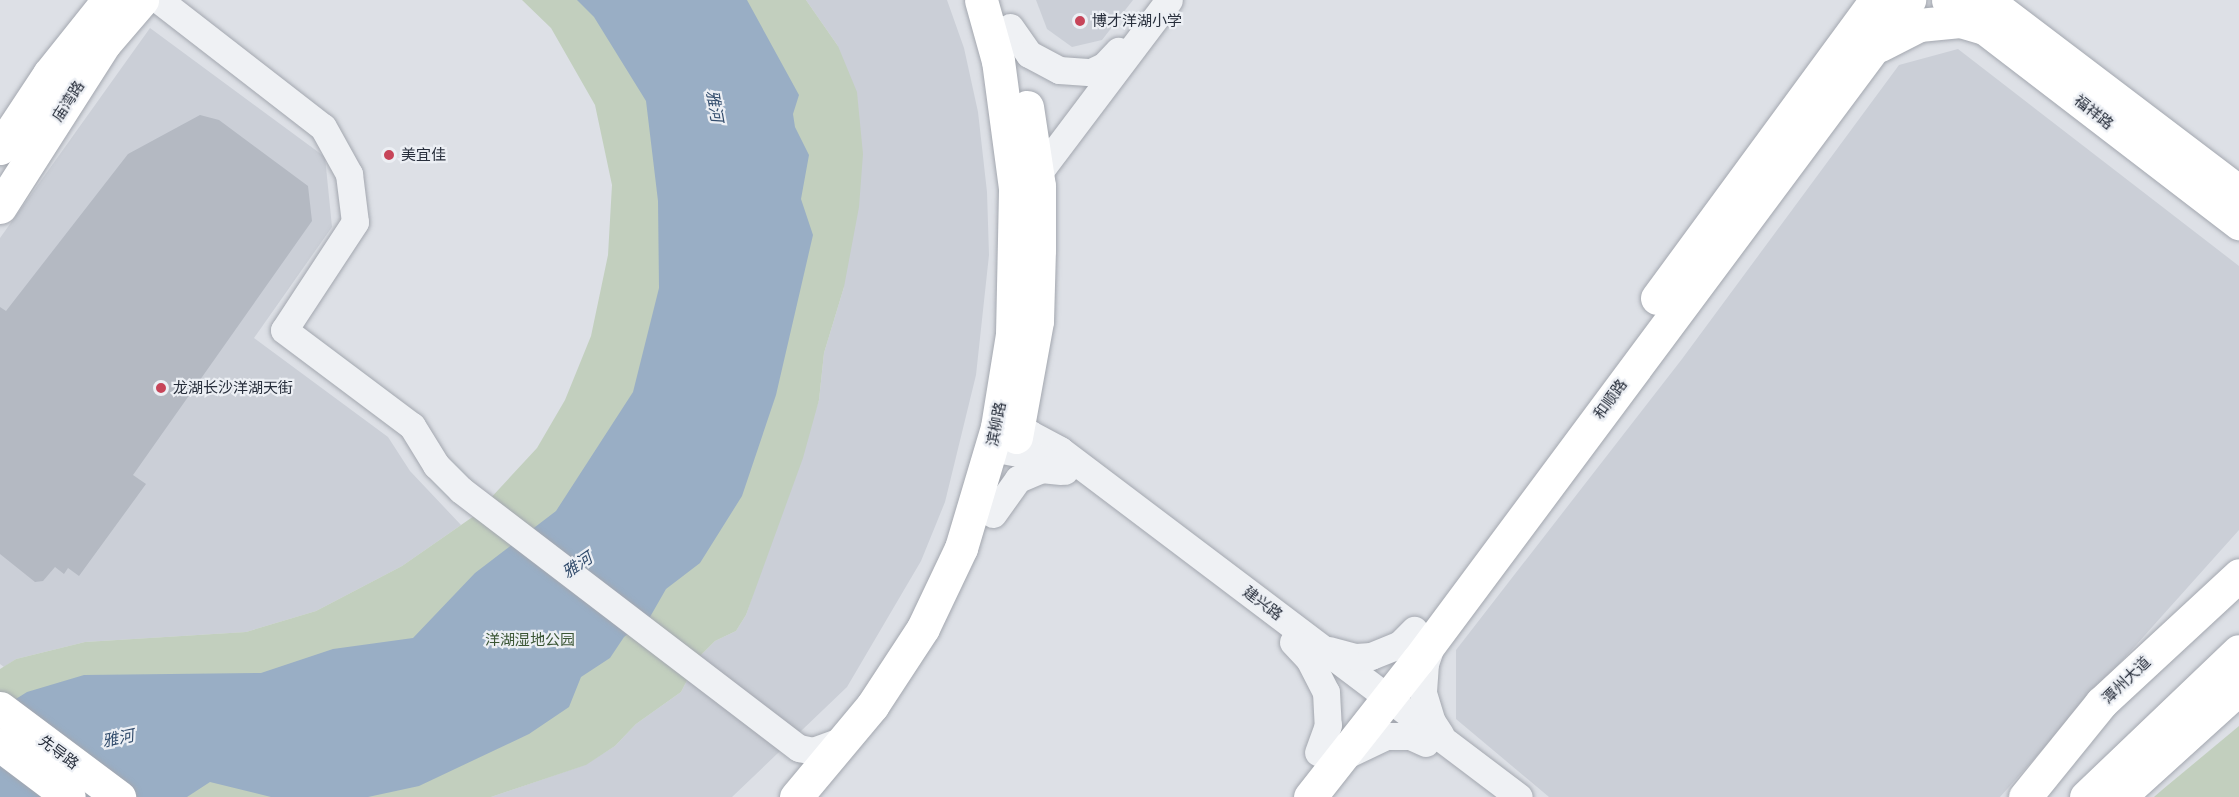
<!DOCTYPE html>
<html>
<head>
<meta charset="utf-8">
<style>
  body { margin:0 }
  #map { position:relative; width:2239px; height:797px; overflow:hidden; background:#dde0e6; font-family:"Asap Condensed","Noto Sans SC",sans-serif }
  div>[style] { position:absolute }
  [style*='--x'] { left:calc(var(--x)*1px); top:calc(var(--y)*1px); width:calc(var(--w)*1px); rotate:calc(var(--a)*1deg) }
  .built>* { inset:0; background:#cbcfd7 }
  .green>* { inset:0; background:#c2cfbe }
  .water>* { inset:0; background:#99aec5 }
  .building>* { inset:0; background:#b4b9c2 }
  .roads { filter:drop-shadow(0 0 2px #a3a7af) drop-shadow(0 0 2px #a3a7af) }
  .minor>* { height:27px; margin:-13.5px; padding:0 13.5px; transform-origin:13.5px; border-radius:13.5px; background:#eff1f4 }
  .major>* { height:33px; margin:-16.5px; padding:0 16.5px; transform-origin:16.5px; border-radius:16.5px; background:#fff }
  .highway>* { height:33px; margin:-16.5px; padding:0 16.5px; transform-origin:16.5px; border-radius:16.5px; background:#fff }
  .dots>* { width:16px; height:16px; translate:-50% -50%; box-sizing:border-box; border:3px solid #eceff4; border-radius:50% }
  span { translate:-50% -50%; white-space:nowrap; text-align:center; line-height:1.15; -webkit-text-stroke:4.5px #eceff4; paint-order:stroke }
  .poi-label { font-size:15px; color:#272e3b }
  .left { translate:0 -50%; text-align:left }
  .street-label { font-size:15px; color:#272e3b }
  .park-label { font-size:15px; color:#3b5635 }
  .water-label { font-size:16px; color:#334d6d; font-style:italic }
</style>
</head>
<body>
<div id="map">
  <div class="built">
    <i style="clip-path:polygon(806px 0,947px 0,964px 48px,978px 112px,987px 192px,989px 255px,976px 375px,945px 502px,921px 561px,847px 687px,732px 797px,491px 797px,585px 765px,615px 746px,636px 724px,681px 692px,699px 657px,715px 641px,736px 631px,746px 615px,819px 400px,824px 353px,844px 287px,838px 46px)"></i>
    <i style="clip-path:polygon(1036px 0,1133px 0,1102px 40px,1072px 47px,1047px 29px)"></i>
    <i style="clip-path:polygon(150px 28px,325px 157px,332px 227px,254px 338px,388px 437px,410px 471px,461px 525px,402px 566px,316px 611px,246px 632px,85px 642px,16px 659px,4px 667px,0 664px,0 238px)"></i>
    <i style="clip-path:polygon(1958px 49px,2239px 266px,2239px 530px,2000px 797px,1549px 797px,1456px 719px,1456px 650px,1682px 359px,1899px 65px)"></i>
  </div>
  <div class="green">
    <i style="clip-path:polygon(522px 0,806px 0,838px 46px,857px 92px,863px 154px,859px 207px,844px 287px,824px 353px,819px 400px,803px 458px,746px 615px,736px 631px,715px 641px,699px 657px,681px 692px,636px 724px,615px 746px,586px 765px,491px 797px,0 797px,0 669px,16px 659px,85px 642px,246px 632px,316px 611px,402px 566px,474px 516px,537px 448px,565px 400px,591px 336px,608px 255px,612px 185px,595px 105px,551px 28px)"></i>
    <i style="clip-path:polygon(2239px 726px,2239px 797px,2154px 797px,2162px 790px)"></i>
  </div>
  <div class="water">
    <i style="clip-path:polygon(577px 0,747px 0,799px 95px,793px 114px,795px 127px,809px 155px,801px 199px,813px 235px,776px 395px,742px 496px,700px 563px,666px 589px,650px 617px,624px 637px,610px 658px,581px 677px,569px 707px,529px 734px,419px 786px,368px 797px,271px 797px,210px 782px,187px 797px,0 797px,0 709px,27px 692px,84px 675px,261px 673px,333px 649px,413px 638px,475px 573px,556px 511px,633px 392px,659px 288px,658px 201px,646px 101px,594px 17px)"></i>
  </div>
  <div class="building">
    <i style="clip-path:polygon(200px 115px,219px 120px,308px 186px,312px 221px,133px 475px,146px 484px,79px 576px,68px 568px,64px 574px,55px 567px,43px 581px,35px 582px,0 554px,0 307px,6px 311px,128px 154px)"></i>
  </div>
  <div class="roads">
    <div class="minor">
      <i style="--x:159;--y:0;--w:207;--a:37.8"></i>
      <i style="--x:323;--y:127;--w:54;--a:61"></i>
      <i style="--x:349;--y:174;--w:48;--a:82.9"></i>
      <i style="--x:355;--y:222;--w:129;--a:123.3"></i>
      <i style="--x:284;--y:330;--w:160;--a:36.9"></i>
      <i style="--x:412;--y:426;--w:46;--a:58.4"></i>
      <i style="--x:436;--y:465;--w:35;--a:45"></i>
      <i style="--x:461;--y:490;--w:425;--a:37.4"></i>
      <i style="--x:799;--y:748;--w:14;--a:12"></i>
      <i style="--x:813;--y:751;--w:35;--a:-20"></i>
      <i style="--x:1010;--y:27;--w:33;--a:55"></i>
      <i style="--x:1029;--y:54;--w:34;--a:28"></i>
      <i style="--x:1059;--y:70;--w:32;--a:4"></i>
      <i style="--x:1091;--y:72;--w:14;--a:-25"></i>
      <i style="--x:1104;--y:66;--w:21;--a:-47"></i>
      <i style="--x:1037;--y:175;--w:219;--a:-53"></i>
      <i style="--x:997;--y:427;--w:34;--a:12"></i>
      <i style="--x:1030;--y:434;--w:34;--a:28"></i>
      <i style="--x:1060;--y:450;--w:575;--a:37.09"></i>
      <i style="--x:992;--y:448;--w:42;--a:11"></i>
      <i style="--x:1033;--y:456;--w:35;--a:25"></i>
      <i style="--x:993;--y:514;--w:43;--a:-54.5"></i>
      <i style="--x:1018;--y:479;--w:25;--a:-23"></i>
      <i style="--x:1041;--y:469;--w:20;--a:6"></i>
      <i style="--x:1293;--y:642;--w:23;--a:47"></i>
      <i style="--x:1309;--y:659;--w:37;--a:63"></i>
      <i style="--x:1326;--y:692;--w:33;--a:87"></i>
      <i style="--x:1328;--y:725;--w:29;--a:110"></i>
      <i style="--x:1431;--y:646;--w:18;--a:109"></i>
      <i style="--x:1425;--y:663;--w:30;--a:94"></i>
      <i style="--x:1423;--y:693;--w:28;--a:73"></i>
      <i style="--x:1431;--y:720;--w:17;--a:57"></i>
      <i style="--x:1329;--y:650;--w:28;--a:15"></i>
      <i style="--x:1356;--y:657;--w:15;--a:-4"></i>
      <i style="--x:1371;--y:656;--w:31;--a:-22"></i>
      <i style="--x:1400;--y:644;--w:20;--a:-45"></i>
      <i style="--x:1344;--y:756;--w:47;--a:-25.5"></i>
      <i style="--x:1386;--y:736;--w:24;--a:0"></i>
      <i style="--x:1410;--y:736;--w:17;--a:24"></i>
    </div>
    <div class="major">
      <i style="--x:1948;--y:0;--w:367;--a:37.5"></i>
      <i style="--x:1986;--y:0;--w:318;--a:37.2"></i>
      <i style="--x:1880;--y:45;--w:44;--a:-27.1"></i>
      <i style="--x:1919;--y:25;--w:41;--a:-5.6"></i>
      <i style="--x:1960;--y:21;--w:22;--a:16"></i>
      <i style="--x:0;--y:148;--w:89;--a:-56.5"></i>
      <i style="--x:49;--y:74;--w:95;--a:-51.4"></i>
      <i style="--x:0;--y:207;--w:195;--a:-57.4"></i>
      <i style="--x:105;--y:43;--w:57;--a:-49.3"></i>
      <i style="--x:1657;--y:298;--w:370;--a:-53.7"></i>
      <i style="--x:1016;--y:437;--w:118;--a:-79.7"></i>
      <i style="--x:1037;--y:321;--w:71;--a:-88.4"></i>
      <i style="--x:1039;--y:250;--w:64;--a:-90"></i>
      <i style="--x:1039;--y:186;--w:80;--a:-98.6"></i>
      <i style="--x:0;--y:708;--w:149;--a:36.8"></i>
      <i style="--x:0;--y:745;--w:86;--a:37"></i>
      <i style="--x:796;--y:797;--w:119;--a:-50.1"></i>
      <i style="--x:872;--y:706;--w:93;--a:-56.8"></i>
      <i style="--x:923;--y:628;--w:89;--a:-64.6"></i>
      <i style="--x:961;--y:548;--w:126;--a:-73.4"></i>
      <i style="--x:997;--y:427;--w:94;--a:-80.8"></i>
      <i style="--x:1012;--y:334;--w:146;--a:-88.8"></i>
      <i style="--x:1015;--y:188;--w:128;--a:-97.6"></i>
      <i style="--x:998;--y:61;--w:63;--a:-105.6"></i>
      <i style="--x:1310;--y:797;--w:174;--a:-51.8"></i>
      <i style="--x:1418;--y:660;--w:823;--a:-53.35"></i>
    </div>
    <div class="highway">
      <i style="--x:2025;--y:797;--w:121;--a:-51"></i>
      <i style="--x:2101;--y:703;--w:188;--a:-42.8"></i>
      <i style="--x:2086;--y:797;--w:211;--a:-43.7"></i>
      <i style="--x:2119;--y:797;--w:162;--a:-42.2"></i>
    </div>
  </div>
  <div class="dots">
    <i style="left:1080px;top:21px;background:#c74559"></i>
    <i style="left:389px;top:155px;background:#c74559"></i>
    <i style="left:161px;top:388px;background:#c74559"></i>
  </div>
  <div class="poi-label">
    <span class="left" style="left:1092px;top:21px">博才洋湖小学</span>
    <span class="left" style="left:401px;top:155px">美宜佳</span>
    <span class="left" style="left:173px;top:388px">龙湖长沙洋湖天街</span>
  </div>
  <div class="street-label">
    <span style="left:68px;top:101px;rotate:-57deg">庙湾路</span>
    <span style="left:2094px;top:112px;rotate:38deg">福祥路</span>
    <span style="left:1610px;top:399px;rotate:-54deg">和顺路</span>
    <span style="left:996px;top:424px;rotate:-79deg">滨柳路</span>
    <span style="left:1263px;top:603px;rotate:37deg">建兴路</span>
    <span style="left:2126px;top:680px;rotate:-44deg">潭州大道</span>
    <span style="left:59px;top:752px;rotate:37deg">先导路</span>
  </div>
  <div class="park-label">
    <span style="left:530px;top:640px">洋湖湿地公园</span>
  </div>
  <div class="water-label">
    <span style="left:715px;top:106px;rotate:80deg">雅河</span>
    <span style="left:577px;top:565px;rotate:-34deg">雅河</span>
    <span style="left:118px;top:738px;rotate:-12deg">雅河</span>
  </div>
</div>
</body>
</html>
